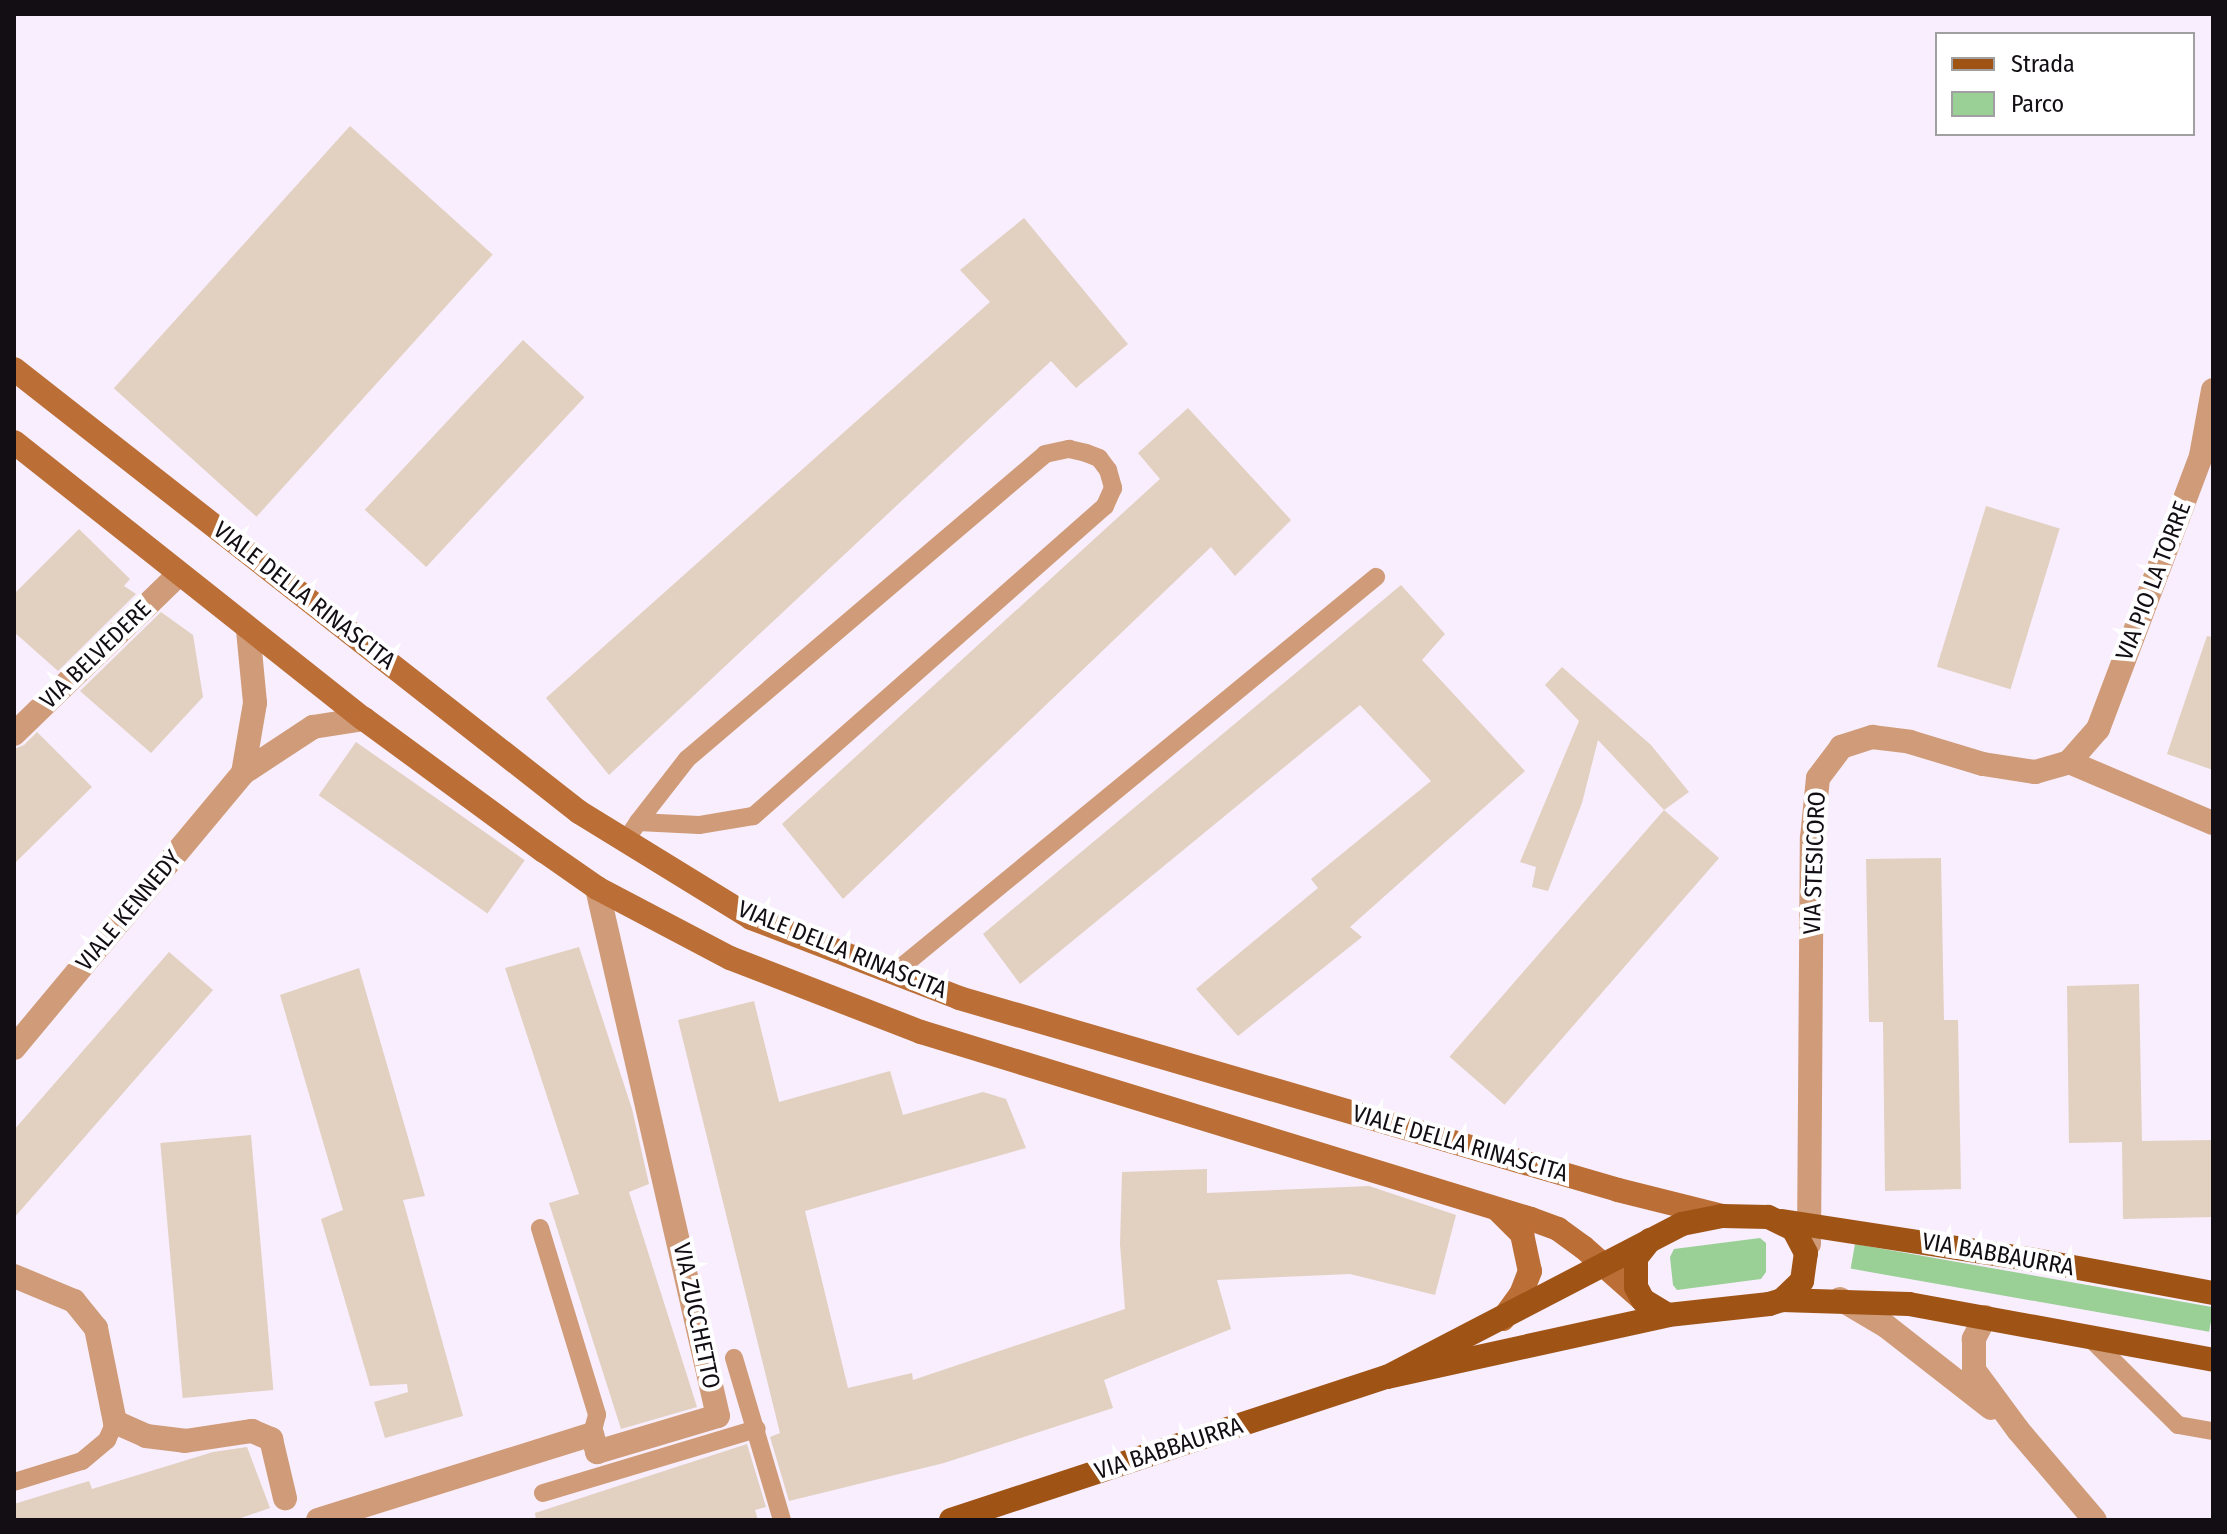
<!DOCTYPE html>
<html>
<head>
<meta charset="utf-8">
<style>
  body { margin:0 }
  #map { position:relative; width:2227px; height:1534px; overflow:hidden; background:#f8eefd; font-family:"Fira Sans Condensed",sans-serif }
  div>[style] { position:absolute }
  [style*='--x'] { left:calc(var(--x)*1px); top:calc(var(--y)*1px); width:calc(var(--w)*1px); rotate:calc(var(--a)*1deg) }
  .green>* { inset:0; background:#9acf96; transform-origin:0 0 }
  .building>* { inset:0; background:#e2d0c1; transform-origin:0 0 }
  .lane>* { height:18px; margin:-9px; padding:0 9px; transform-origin:9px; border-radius:9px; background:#d09b78 }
  .street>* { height:24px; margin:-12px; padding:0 12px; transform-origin:12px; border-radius:12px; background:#d09b78 }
  .secondary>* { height:24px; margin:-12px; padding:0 12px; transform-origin:12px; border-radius:12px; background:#bb6e35 }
  .primary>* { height:24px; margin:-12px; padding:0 12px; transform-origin:12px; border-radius:12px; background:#9f5416 }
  span { translate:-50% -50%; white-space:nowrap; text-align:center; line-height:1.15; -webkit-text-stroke:8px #fff; paint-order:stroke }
  .street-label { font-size:24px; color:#120e14 }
  .frame { position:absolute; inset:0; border:16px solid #120e14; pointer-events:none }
  .legend { position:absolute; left:1935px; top:32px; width:260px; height:104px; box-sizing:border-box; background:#fff; border:2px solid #a09fa1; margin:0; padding:10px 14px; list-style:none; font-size:24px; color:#120e14 }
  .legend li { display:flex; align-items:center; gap:16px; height:40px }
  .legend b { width:40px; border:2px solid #a09fa1 }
</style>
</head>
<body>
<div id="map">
  <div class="green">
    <i style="clip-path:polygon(1760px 1238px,1766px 1243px,1766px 1272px,1761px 1279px,1677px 1290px,1673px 1285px,1670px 1257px,1674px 1249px)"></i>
    <i style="left:1855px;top:1244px;width:364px;height:25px;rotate:10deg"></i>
  </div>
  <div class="building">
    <i style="left:350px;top:126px;width:192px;height:353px;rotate:42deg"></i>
    <i style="clip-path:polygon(1024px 218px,1128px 344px,1076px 388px,1051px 361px,609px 775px,546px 698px,990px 302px,960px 270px)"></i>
    <i style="left:523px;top:340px;width:84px;height:232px;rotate:43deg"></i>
    <i style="clip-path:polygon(1188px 408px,1291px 520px,1235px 576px,1211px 547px,843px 899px,782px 824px,1160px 479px,1138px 453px)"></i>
    <i style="left:1986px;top:506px;width:77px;height:168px;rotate:17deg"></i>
    <i style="clip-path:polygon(79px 529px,130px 579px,124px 586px,136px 594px,58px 671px,14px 632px,14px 594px)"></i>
    <i style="clip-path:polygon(1401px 585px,1445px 634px,1422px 660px,1525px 771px,1350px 927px,1362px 937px,1238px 1036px,1196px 989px,1318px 888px,1311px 879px,1431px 781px,1360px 705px,1020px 984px,983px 934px)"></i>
    <i style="clip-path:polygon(161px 612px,193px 635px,203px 697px,151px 753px,80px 691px)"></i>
    <i style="clip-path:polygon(2207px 636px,2213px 637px,2213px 770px,2167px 754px)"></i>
    <i style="clip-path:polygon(1562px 667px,1651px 745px,1689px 792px,1664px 810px,1598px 740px,1582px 803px,1548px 891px,1532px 887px,1536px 867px,1520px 862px,1579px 721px,1545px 685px)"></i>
    <i style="clip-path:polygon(37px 732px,92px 787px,14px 864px,14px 749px,24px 745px)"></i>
    <i style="left:356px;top:742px;width:206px;height:65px;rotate:35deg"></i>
    <i style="left:1664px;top:810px;width:73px;height:327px;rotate:41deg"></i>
    <i style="clip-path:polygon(1941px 858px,1944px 1020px,1958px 1020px,1961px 1189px,1885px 1191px,1883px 1022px,1869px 1022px,1866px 859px)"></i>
    <i style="clip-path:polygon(579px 947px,632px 1109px,649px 1184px,629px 1192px,697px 1407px,621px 1429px,549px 1203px,579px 1194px,505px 968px)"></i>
    <i style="clip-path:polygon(169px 952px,213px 990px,14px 1218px,14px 1130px)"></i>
    <i style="clip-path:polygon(359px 968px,425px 1196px,403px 1200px,463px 1416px,385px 1438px,374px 1402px,408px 1392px,407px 1384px,370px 1386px,321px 1219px,343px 1210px,280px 995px)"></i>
    <i style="clip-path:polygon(2139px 984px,2142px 1141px,2213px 1140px,2213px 1217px,2123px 1219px,2122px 1142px,2069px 1143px,2067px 986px)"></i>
    <i style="clip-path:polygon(754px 1001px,779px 1102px,890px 1071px,903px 1115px,983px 1092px,1006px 1099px,1026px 1148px,805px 1211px,848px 1388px,912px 1373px,913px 1380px,1125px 1309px,1120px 1244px,1122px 1172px,1207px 1169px,1207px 1193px,1369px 1186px,1456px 1215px,1435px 1295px,1350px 1274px,1217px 1280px,1231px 1329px,1104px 1380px,1113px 1408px,944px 1463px,789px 1501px,770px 1437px,780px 1433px,678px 1020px)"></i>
    <i style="left:251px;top:1135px;width:256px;height:91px;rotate:85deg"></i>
    <i style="clip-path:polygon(747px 1444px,766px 1507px,755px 1510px,758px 1520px,536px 1520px,535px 1513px)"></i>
    <i style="clip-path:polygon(247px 1447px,270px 1508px,235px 1520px,14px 1520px,14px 1504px,89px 1481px,92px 1489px,213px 1452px)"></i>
  </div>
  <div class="lane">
    <i style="--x:626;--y:840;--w:22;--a:-56"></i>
    <i style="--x:638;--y:822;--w:80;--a:-52.1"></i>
    <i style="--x:687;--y:759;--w:470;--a:-40.4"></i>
    <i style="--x:1045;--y:454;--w:25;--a:-12"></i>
    <i style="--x:1069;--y:449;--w:17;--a:13"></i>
    <i style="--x:1086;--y:453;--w:14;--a:21"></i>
    <i style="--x:1099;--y:458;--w:15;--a:53"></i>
    <i style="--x:1108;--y:470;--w:19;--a:74"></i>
    <i style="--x:1113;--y:488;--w:20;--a:114"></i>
    <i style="--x:1105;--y:506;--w:469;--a:138.6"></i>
    <i style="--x:753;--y:816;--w:55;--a:170.5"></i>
    <i style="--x:699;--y:825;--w:61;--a:-177.2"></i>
    <i style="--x:894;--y:973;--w:624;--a:-39.41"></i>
    <i style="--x:540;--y:1228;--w:195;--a:73"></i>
    <i style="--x:597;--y:1415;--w:20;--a:105"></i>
    <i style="--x:2089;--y:1337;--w:125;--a:44.7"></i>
    <i style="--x:2178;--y:1425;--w:36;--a:10"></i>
    <i style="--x:734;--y:1358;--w:169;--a:73.5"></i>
    <i style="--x:14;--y:1482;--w:71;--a:-17.2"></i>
    <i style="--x:82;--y:1461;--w:33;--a:-40"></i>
    <i style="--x:107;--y:1440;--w:20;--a:-66"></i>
    <i style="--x:543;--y:1493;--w:223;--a:-16.7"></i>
  </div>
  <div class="street">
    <i style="--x:248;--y:630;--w:73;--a:84.5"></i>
    <i style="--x:255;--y:703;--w:71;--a:99.7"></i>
    <i style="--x:243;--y:773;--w:84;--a:-33.3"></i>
    <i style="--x:313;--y:727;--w:52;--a:-8.9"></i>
    <i style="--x:14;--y:734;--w:228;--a:-44.1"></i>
    <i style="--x:2069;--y:762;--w:44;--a:-48.7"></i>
    <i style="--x:2098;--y:729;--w:292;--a:-69.3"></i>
    <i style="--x:2201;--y:456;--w:67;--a:-79.7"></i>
    <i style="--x:2069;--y:762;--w:156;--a:23"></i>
    <i style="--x:14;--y:1048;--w:358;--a:-50.2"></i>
    <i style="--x:1809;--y:1244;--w:406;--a:-89.6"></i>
    <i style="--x:1812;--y:838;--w:60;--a:-84.3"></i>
    <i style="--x:1818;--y:778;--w:39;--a:-53"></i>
    <i style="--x:1841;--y:747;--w:33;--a:-18"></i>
    <i style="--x:1872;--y:737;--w:38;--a:7"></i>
    <i style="--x:1910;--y:742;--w:76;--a:16.8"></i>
    <i style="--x:1983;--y:764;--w:53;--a:8.7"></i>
    <i style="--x:2035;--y:772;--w:35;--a:-16"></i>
    <i style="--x:14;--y:1276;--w:65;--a:22.6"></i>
    <i style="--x:74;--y:1301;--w:35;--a:51"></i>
    <i style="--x:96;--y:1328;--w:96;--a:78.6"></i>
    <i style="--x:115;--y:1422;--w:34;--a:24"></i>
    <i style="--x:146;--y:1436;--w:39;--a:7"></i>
    <i style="--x:185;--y:1441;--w:68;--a:-8.5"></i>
    <i style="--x:252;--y:1431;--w:21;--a:23"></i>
    <i style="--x:271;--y:1439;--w:61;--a:76.7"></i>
    <i style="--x:1840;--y:1299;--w:53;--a:30.4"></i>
    <i style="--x:1886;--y:1326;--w:133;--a:38"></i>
    <i style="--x:1985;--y:1317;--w:25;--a:117"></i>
    <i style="--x:1974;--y:1339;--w:31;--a:90"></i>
    <i style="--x:1974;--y:1370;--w:74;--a:53.7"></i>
    <i style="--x:2018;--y:1430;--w:118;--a:49.5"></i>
    <i style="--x:318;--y:1520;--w:287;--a:-17.4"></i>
    <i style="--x:592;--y:1434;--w:19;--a:74"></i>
    <i style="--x:597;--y:1452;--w:126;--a:-16.6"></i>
    <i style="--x:718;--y:1416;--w:542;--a:-102.91"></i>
  </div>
  <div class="secondary">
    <i style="--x:14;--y:369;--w:718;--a:38.1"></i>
    <i style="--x:579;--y:812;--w:202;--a:31.6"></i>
    <i style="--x:751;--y:918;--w:223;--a:21"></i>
    <i style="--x:959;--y:998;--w:686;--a:16.24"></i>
    <i style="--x:1618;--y:1190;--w:107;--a:14"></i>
    <i style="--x:14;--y:442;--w:446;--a:38.4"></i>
    <i style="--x:364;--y:719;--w:223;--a:36.3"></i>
    <i style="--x:544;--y:851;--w:65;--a:34.9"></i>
    <i style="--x:597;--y:888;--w:150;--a:27.8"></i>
    <i style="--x:730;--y:958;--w:205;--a:21.2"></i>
    <i style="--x:921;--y:1032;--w:638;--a:17.04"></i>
    <i style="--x:1531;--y:1219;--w:29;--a:20"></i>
    <i style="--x:1558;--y:1229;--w:31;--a:36"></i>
    <i style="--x:1583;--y:1247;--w:80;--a:41.5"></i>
    <i style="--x:1499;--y:1211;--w:33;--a:45"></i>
    <i style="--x:1522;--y:1234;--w:38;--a:78"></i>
    <i style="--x:1530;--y:1271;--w:25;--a:111"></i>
    <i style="--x:1521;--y:1294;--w:31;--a:126"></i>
  </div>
  <div class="primary">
    <i style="--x:1782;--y:1221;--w:256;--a:8.8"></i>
    <i style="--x:2035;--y:1260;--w:181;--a:10.5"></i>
    <i style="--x:1650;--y:1240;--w:23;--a:128"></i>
    <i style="--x:1636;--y:1258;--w:29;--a:90"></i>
    <i style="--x:1636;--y:1287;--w:15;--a:62"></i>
    <i style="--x:1643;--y:1300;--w:29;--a:31"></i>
    <i style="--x:1782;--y:1300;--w:127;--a:1.8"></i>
    <i style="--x:1909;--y:1304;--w:309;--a:10.4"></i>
    <i style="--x:951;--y:1520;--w:459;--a:-18.2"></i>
    <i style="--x:1387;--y:1377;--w:288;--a:-12.4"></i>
    <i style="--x:1668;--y:1315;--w:102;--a:-6.2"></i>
    <i style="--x:1769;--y:1304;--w:14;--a:-17"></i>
    <i style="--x:1782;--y:1300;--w:28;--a:-44"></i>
    <i style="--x:1802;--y:1281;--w:28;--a:-82"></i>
    <i style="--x:1806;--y:1253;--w:27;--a:-118"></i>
    <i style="--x:1793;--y:1229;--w:28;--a:-154"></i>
    <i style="--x:1768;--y:1217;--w:46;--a:-178.8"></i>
    <i style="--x:1722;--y:1216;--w:41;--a:168.7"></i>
    <i style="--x:1682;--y:1224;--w:332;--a:152.6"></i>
  </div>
  <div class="street-label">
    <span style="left:2154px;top:581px;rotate:-69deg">VIA PIO LA TORRE</span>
    <span style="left:304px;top:596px;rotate:38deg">VIALE DELLA RINASCITA</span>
    <span style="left:96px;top:655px;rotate:-44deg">VIA BELVEDERE</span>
    <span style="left:1815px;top:863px;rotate:-88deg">VIA STESICORO</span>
    <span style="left:129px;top:911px;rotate:-50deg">VIALE KENNEDY</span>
    <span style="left:842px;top:950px;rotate:22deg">VIALE DELLA RINASCITA</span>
    <span style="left:1460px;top:1144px;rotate:16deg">VIALE DELLA RINASCITA</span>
    <span style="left:1998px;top:1255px;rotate:10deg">VIA BABBAURRA</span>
    <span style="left:696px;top:1316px;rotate:78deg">VIA ZUCCHETTO</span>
    <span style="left:1169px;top:1449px;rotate:-18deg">VIA BABBAURRA</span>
  </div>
  <div class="frame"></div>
  <ul class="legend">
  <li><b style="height:10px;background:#9f5416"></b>Strada</li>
  <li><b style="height:22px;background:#9acf96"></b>Parco</li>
  </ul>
</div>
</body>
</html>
